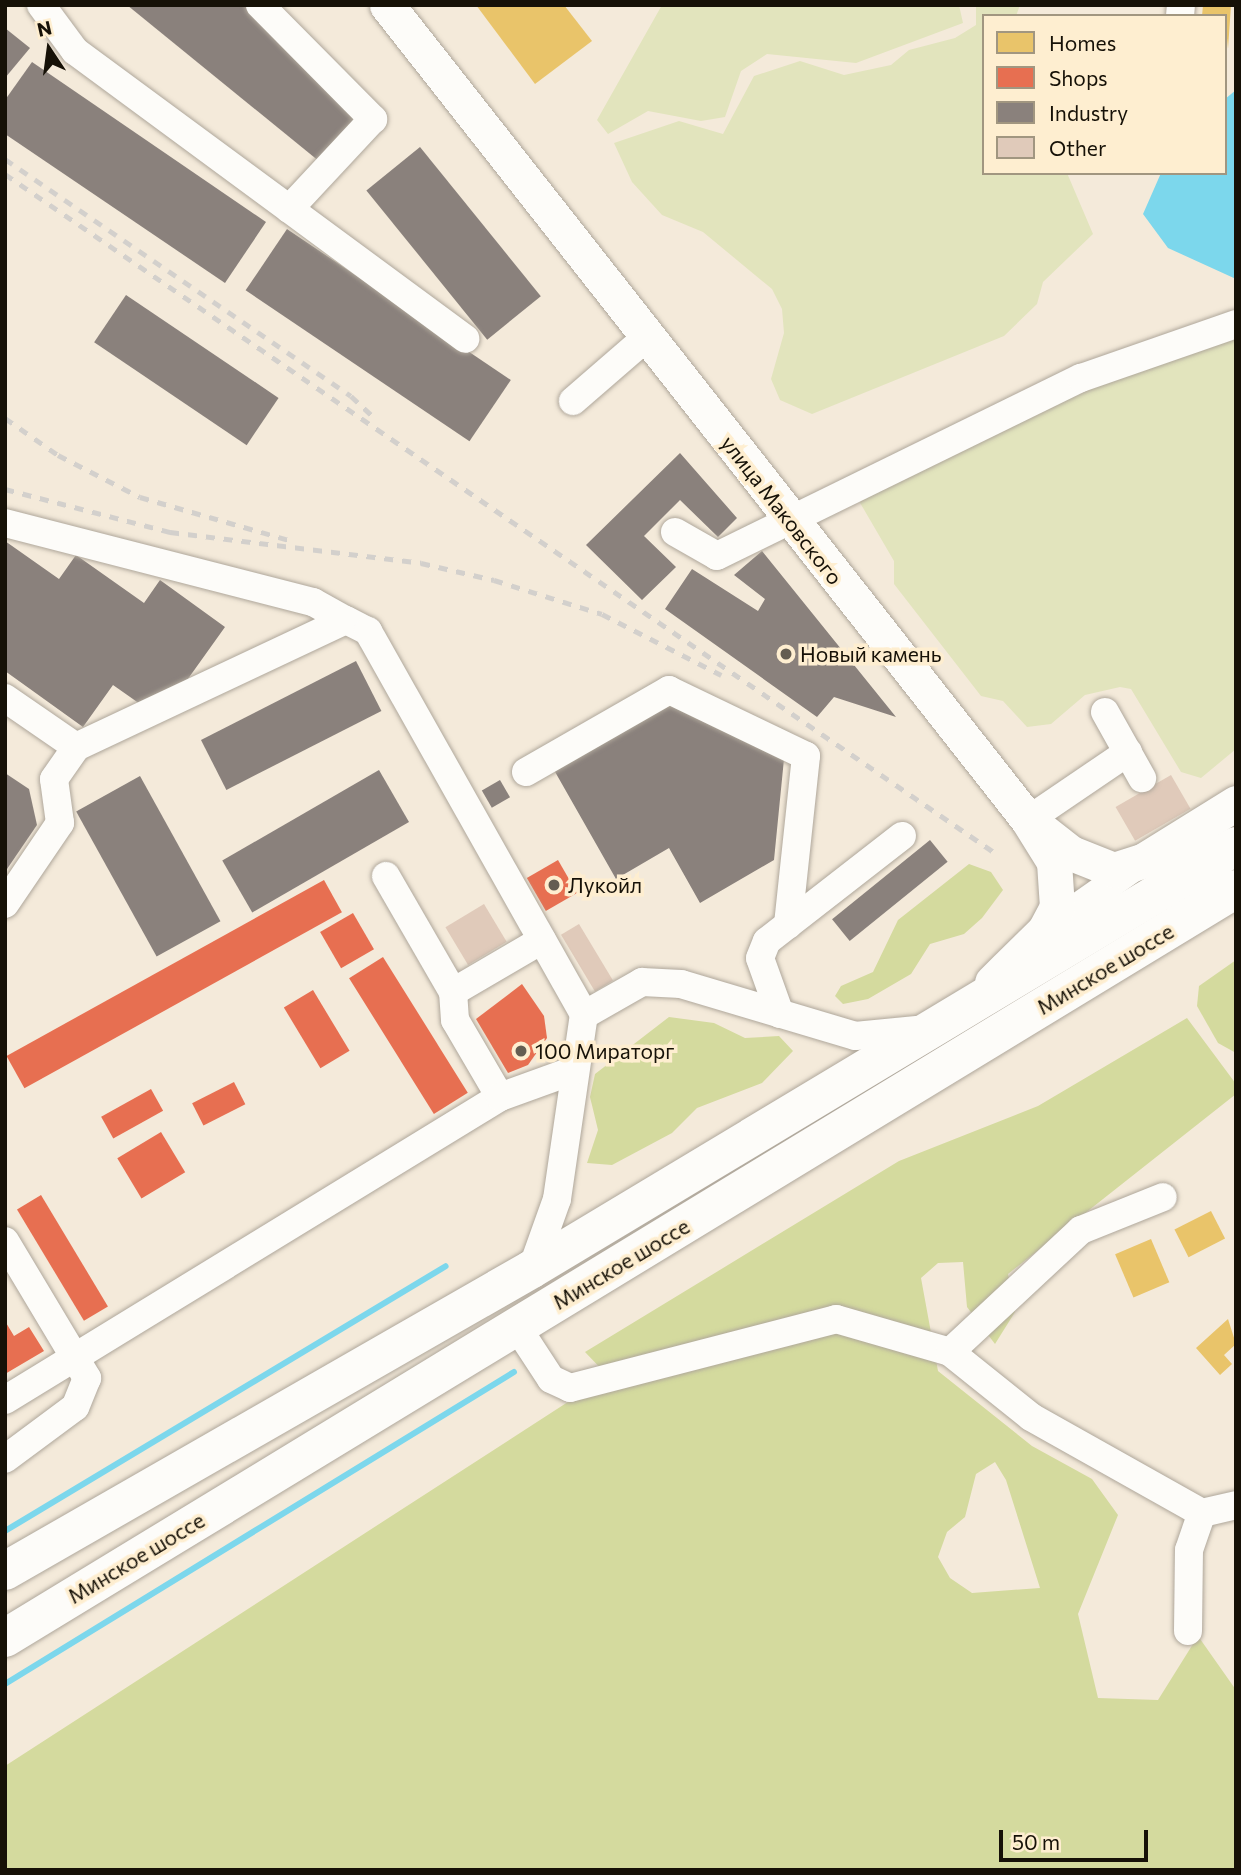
<!DOCTYPE html>
<html>
<head>
<meta charset="utf-8">
<style>
  body { margin:0 }
  #map { position:relative; width:1241px; height:1875px; overflow:hidden; background:#f4eada; font-family:Commissioner,sans-serif }
  div>[style] { position:absolute }
  [style*='--x'] { left:calc(var(--x)*1px); top:calc(var(--y)*1px); width:calc(var(--w)*1px); rotate:calc(var(--a)*1deg) }
  .green>* { inset:0; background:#e2e4bd }
  .forest>* { inset:0; background:#d4da9e }
  .water>* { inset:0; background:#7cd7ec }
  .homes>* { inset:0; background:#e9c46a; transform-origin:0 0 }
  .shops>* { inset:0; background:#e76f51; transform-origin:0 0 }
  .industry>* { inset:0; background:#8a817c; transform-origin:0 0 }
  .stream>* { height:6px; margin:-3px; padding:0 3px; transform-origin:3px; border-radius:3px; background:#7cd7ec }
  .building>* { inset:0; background:#e0caba; transform-origin:0 0 }
  .roads { filter:drop-shadow(0 0 2px #afa79b) drop-shadow(0 0 2px #afa79b) }
  .minor>* { height:28px; margin:-14px; padding:0 14px; transform-origin:14px; border-radius:14px; background:#fdfcf9 }
  .major>* { height:35px; margin:-17.5px; padding:0 17.5px; transform-origin:17.5px; border-radius:17.5px; background:#fdfcf9 }
  .highway>* { height:38px; margin:-19px; padding:0 19px; transform-origin:19px; border-radius:19px; background:#fdfcf9 }
  .rail>* { height:5px; margin-top:-2.5px; transform-origin:0; background:repeating-linear-gradient(90deg,#d3d0cc 0 9px,transparent 0 18px) }
  .dots>* { width:19px; height:19px; translate:-50% -50%; box-sizing:border-box; border:4px solid #feeed0; border-radius:50% }
  span { translate:-50% -50%; white-space:nowrap; text-align:center; line-height:1.15; -webkit-text-stroke:7px #feeed0; paint-order:stroke }
  .street-label { font-size:21px; color:#161107 }
  .poi-label { font-size:21px; color:#161107 }
  .left { translate:0 -50%; text-align:left }
  .frame { position:absolute; inset:0; border:7px solid #161107; pointer-events:none }
  .legend { position:absolute; left:982px; top:14px; width:245px; height:161px; box-sizing:border-box; background:#feeed0; border:2px solid #a19680; margin:0; padding:9px 12px; list-style:none; font-size:21px; color:#161107 }
  .legend li { display:flex; align-items:center; gap:14px; height:35px }
  .legend b { width:35px; border:2px solid #a19680 }
  .north { position:absolute; left:14px; top:14px; width:70px; height:70px; -webkit-text-stroke:5px #feeed0; paint-order:stroke; rotate:347deg; font-size:19px; font-weight:700; line-height:28px; text-align:center; color:#161107 }
  .north::after { content:''; display:block; margin:auto; width:24px; height:32px; background:#161107; clip-path:polygon(50% 0,100% 100%,50% 72%,0 100%) }
  .scale { position:absolute; left:999px; top:1830px; width:149px; height:32px; box-sizing:border-box; border:4px solid #161107; border-top:0; padding-left:9px; font-size:21px; line-height:24px; white-space:nowrap; color:#161107; -webkit-text-stroke:5px #feeed0; paint-order:stroke }
</style>
</head>
<body>
<div id="map">
  <div class="green">
    <i style="clip-path:polygon(662px 5px,959px 5px,963px 23px,856px 63px,767px 54px,741px 71px,725px 117px,701px 121px,648px 111px,608px 134px,597px 120px)"></i>
    <i style="clip-path:polygon(976px 5px,1020px 5px,1016px 16px,984px 16px,984px 173px,1067px 173px,1093px 234px,1043px 282px,1037px 304px,1004px 336px,812px 414px,780px 400px,771px 379px,784px 333px,782px 309px,772px 289px,703px 232px,662px 215px,632px 182px,614px 143px,679px 121px,723px 134px,754px 76px,800px 61px,844px 75px,891px 65px,909px 50px,955px 38px,976px 25px)"></i>
    <i style="clip-path:polygon(1236px 336px,1236px 749px,1201px 778px,1181px 772px,1131px 689px,1120px 687px,1085px 695px,1051px 724px,1027px 727px,1003px 701px,981px 696px,894px 584px,894px 561px,859px 501px,1091px 385px)"></i>
  </div>
  <div class="forest">
    <i style="clip-path:polygon(969px 864px,991px 872px,1003px 890px,982px 918px,964px 934px,930px 944px,911px 974px,868px 999px,843px 1004px,835px 996px,841px 986px,873px 972px,898px 920px)"></i>
    <i style="clip-path:polygon(1236px 960px,1236px 1053px,1218px 1043px,1197px 1006px,1199px 986px)"></i>
    <i style="clip-path:polygon(669px 1017px,714px 1023px,745px 1038px,779px 1036px,793px 1051px,762px 1083px,697px 1108px,672px 1133px,612px 1165px,587px 1163px,598px 1130px,590px 1097px,595px 1074px)"></i>
    <i style="clip-path:polygon(evenodd,1187px 1018px,1236px 1084px,1236px 1094px,1008px 1274px,1015px 1312px,995px 1344px,967px 1307px,963px 1262px,938px 1263px,921px 1278px,938px 1371px,1032px 1446px,1092px 1479px,1118px 1515px,1078px 1614px,1098px 1698px,1158px 1700px,1198px 1636px,1236px 1690px,1236px 1870px,5px 1870px,5px 1766px,608px 1376px,585px 1352px,899px 1161px,1038px 1106px,1187px 1018px,995px 1462px,1006px 1480px,1040px 1588px,972px 1593px,950px 1578px,938px 1557px,947px 1532px,965px 1517px,976px 1474px,995px 1462px)"></i>
  </div>
  <div class="water">
    <i style="clip-path:polygon(1236px 90px,1236px 279px,1168px 248px,1143px 214px,1161px 173px,1225px 173px,1225px 99px)"></i>
  </div>
  <div class="homes">
    <i style="clip-path:polygon(476px 5px,564px 5px,592px 41px,535px 84px)"></i>
    <i style="clip-path:polygon(1203px 5px,1231px 5px,1228px 49px,1225px 16px,1202px 16px)"></i>
    <i style="left:1211px;top:1211px;width:31px;height:41px;rotate:63deg"></i>
    <i style="left:1151px;top:1239px;width:47px;height:39px;rotate:67deg"></i>
    <i style="clip-path:polygon(1228px 1319px,1236px 1344px,1224px 1355px,1232px 1364px,1220px 1375px,1196px 1348px)"></i>
  </div>
  <div class="shops">
    <i style="left:558px;top:860px;width:38px;height:36px;rotate:60deg"></i>
    <i style="left:324px;top:880px;width:37px;height:363px;rotate:61deg"></i>
    <i style="left:353px;top:913px;width:42px;height:38px;rotate:60deg"></i>
    <i style="left:383px;top:957px;width:160px;height:40px;rotate:58deg"></i>
    <i style="clip-path:polygon(522px 984px,544px 1016px,547px 1038px,528px 1065px,508px 1073px,476px 1019px)"></i>
    <i style="left:313px;top:990px;width:71px;height:34px;rotate:59deg"></i>
    <i style="left:234px;top:1082px;width:25px;height:47px;rotate:63deg"></i>
    <i style="left:151px;top:1089px;width:25px;height:57px;rotate:61deg"></i>
    <i style="left:161px;top:1132px;width:47px;height:51px;rotate:59deg"></i>
    <i style="left:41px;top:1195px;width:130px;height:28px;rotate:59deg"></i>
    <i style="clip-path:polygon(5px 1321px,14px 1336px,29px 1327px,44px 1351px,5px 1374px)"></i>
  </div>
  <div class="industry">
    <i style="clip-path:polygon(127px 5px,244px 5px,366px 105px,320px 162px)"></i>
    <i style="clip-path:polygon(5px 28px,30px 48px,5px 78px)"></i>
    <i style="clip-path:polygon(32px 62px,266px 222px,225px 283px,5px 134px,5px 100px)"></i>
    <i style="left:420px;top:147px;width:192px;height:69px;rotate:51deg"></i>
    <i style="left:287px;top:229px;width:270px;height:74px;rotate:34deg"></i>
    <i style="left:126px;top:295px;width:184px;height:57px;rotate:34deg"></i>
    <i style="clip-path:polygon(680px 453px,737px 518px,718px 537px,680px 500px,644px 536px,676px 567px,642px 600px,586px 545px)"></i>
    <i style="clip-path:polygon(5px 541px,59px 579px,76px 555px,144px 603px,160px 580px,225px 627px,160px 718px,113px 685px,83px 727px,5px 671px)"></i>
    <i style="clip-path:polygon(762px 551px,896px 717px,834px 697px,817px 717px,665px 609px,692px 569px,758px 611px,765px 599px,734px 575px)"></i>
    <i style="left:356px;top:661px;width:56px;height:174px;rotate:63deg"></i>
    <i style="clip-path:polygon(669px 703px,784px 759px,774px 860px,700px 903px,669px 848px,616px 879px,554px 770px)"></i>
    <i style="left:379px;top:770px;width:60px;height:181px;rotate:60deg"></i>
    <i style="clip-path:polygon(5px 773px,29px 789px,37px 825px,5px 872px)"></i>
    <i style="left:140px;top:776px;width:166px;height:73px;rotate:61deg"></i>
    <i style="left:500px;top:780px;width:20px;height:21px;rotate:60deg"></i>
    <i style="left:930px;top:840px;width:28px;height:126px;rotate:51deg"></i>
  </div>
  <div class="stream">
    <i style="--x:5;--y:1531;--w:514;--a:-31"></i>
    <i style="--x:5;--y:1684;--w:597;--a:-31.51"></i>
  </div>
  <div class="building">
    <i style="left:1171px;top:775px;width:39px;height:64px;rotate:60deg"></i>
    <i style="left:484px;top:904px;width:44px;height:45px;rotate:59deg"></i>
    <i style="left:579px;top:924px;width:66px;height:21px;rotate:59deg"></i>
  </div>
  <div class="roads">
    <div class="minor">
      <i style="--x:41;--y:5;--w:57;--a:53.5"></i>
      <i style="--x:75;--y:51;--w:485;--a:36.4"></i>
      <i style="--x:260;--y:5;--w:161;--a:45.3"></i>
      <i style="--x:373;--y:119;--w:123;--a:133"></i>
      <i style="--x:1180;--y:16;--w:11;--a:-85"></i>
      <i style="--x:573;--y:401;--w:98;--a:-40.9"></i>
      <i style="--x:5;--y:523;--w:318;--a:14.4"></i>
      <i style="--x:313;--y:602;--w:38;--a:29"></i>
      <i style="--x:675;--y:532;--w:48;--a:29.7"></i>
      <i style="--x:717;--y:556;--w:405;--a:-26.1"></i>
      <i style="--x:1081;--y:378;--w:164;--a:-19.2"></i>
      <i style="--x:5;--y:698;--w:86;--a:34.6"></i>
      <i style="--x:1105;--y:712;--w:76;--a:60.7"></i>
      <i style="--x:526;--y:772;--w:165;--a:-29.8"></i>
      <i style="--x:669;--y:690;--w:152;--a:25.7"></i>
      <i style="--x:806;--y:756;--w:170;--a:96.1"></i>
      <i style="--x:1028;--y:820;--w:121;--a:-34.2"></i>
      <i style="--x:386;--y:876;--w:134;--a:60"></i>
      <i style="--x:5;--y:904;--w:98;--a:-55.8"></i>
      <i style="--x:60;--y:823;--w:44;--a:-97.8"></i>
      <i style="--x:54;--y:779;--w:39;--a:-55"></i>
      <i style="--x:76;--y:747;--w:298;--a:-25.2"></i>
      <i style="--x:346;--y:620;--w:25;--a:27"></i>
      <i style="--x:368;--y:631;--w:441;--a:60.6"></i>
      <i style="--x:1045;--y:930;--w:115;--a:-35.1"></i>
      <i style="--x:780;--y:1014;--w:59;--a:-109.7"></i>
      <i style="--x:760;--y:958;--w:18;--a:-68"></i>
      <i style="--x:767;--y:941;--w:171;--a:-37.9"></i>
      <i style="--x:500;--y:1097;--w:89;--a:-120.3"></i>
      <i style="--x:455;--y:1020;--w:28;--a:-94"></i>
      <i style="--x:453;--y:992;--w:103;--a:-30.3"></i>
      <i style="--x:5;--y:1241;--w:160;--a:59.1"></i>
      <i style="--x:87;--y:1378;--w:31;--a:112"></i>
      <i style="--x:75;--y:1407;--w:87;--a:143.4"></i>
      <i style="--x:532;--y:1269;--w:74;--a:-70.3"></i>
      <i style="--x:557;--y:1199;--w:186;--a:-81.7"></i>
      <i style="--x:584;--y:1015;--w:67;--a:-29.6"></i>
      <i style="--x:642;--y:982;--w:39;--a:3"></i>
      <i style="--x:681;--y:984;--w:182;--a:16.6"></i>
      <i style="--x:855;--y:1036;--w:62;--a:-5.5"></i>
      <i style="--x:517;--y:1327;--w:62;--a:56.8"></i>
      <i style="--x:551;--y:1379;--w:21;--a:25"></i>
      <i style="--x:570;--y:1388;--w:275;--a:-14.5"></i>
      <i style="--x:836;--y:1319;--w:119;--a:16.1"></i>
      <i style="--x:950;--y:1352;--w:104;--a:38.7"></i>
      <i style="--x:1031;--y:1417;--w:196;--a:29.3"></i>
      <i style="--x:1202;--y:1513;--w:35;--a:-13"></i>
      <i style="--x:950;--y:1352;--w:179;--a:-43"></i>
      <i style="--x:1081;--y:1230;--w:88;--a:-21.9"></i>
      <i style="--x:5;--y:1400;--w:580;--a:-31.47"></i>
      <i style="--x:500;--y:1097;--w:77;--a:-19.9"></i>
      <i style="--x:1188;--y:1631;--w:81;--a:-89.3"></i>
      <i style="--x:1189;--y:1550;--w:39;--a:-71"></i>
    </div>
    <div class="major">
      <i style="--x:387;--y:5;--w:1037;--a:51.81"></i>
      <i style="--x:1028;--y:820;--w:49;--a:58.2"></i>
      <i style="--x:1054;--y:862;--w:45;--a:86.2"></i>
      <i style="--x:1057;--y:907;--w:26;--a:118"></i>
      <i style="--x:1045;--y:930;--w:74;--a:135.5"></i>
      <i style="--x:1039;--y:828;--w:41;--a:38"></i>
      <i style="--x:1071;--y:853;--w:46;--a:21.6"></i>
      <i style="--x:1114;--y:870;--w:32;--a:-18"></i>
      <i style="--x:1144;--y:860;--w:108;--a:-31.8"></i>
    </div>
    <div class="highway">
      <i style="--x:5;--y:1571;--w:607;--a:-29.82"></i>
      <i style="--x:532;--y:1269;--w:821;--a:-31"></i>
      <i style="--x:5;--y:1638;--w:1441;--a:-31.32"></i>
    </div>
  </div>
  <div class="rail">
    <i style="--x:5;--y:159;--w:419;--a:34.4"></i>
    <i style="--x:351;--y:396;--w:34;--a:43"></i>
    <i style="--x:5;--y:174;--w:1200;--a:34.44"></i>
    <i style="--x:5;--y:418;--w:65;--a:34.9"></i>
    <i style="--x:58;--y:455;--w:92;--a:27.1"></i>
    <i style="--x:140;--y:497;--w:158;--a:16.1"></i>
    <i style="--x:5;--y:489;--w:171;--a:14.6"></i>
    <i style="--x:170;--y:532;--w:253;--a:7"></i>
    <i style="--x:421;--y:563;--w:75;--a:13.1"></i>
    <i style="--x:494;--y:580;--w:113;--a:17.5"></i>
    <i style="--x:602;--y:614;--w:134;--a:27.1"></i>
  </div>
  <div class="dots">
    <i style="left:786px;top:654px;background:#645d51"></i>
    <i style="left:554px;top:885px;background:#645d51"></i>
    <i style="left:521px;top:1051px;background:#645d51"></i>
  </div>
  <div class="street-label">
    <span style="left:782px;top:510px;rotate:52deg">улица Маковского</span>
    <span style="left:1105px;top:969px;rotate:-31deg">Минское шоссе</span>
    <span style="left:621px;top:1264px;rotate:-31deg">Минское шоссе</span>
    <span style="left:136px;top:1558px;rotate:-31deg">Минское шоссе</span>
  </div>
  <div class="poi-label">
    <span class="left" style="left:800px;top:654px">Новый камень</span>
    <span class="left" style="left:568px;top:885px">Лукойл</span>
    <span class="left" style="left:535px;top:1051px">100 Мираторг</span>
  </div>
  <div class="frame"></div>
  <ul class="legend">
  <li><b style="height:19px;background:#e9c46a"></b>Homes</li>
  <li><b style="height:19px;background:#e76f51"></b>Shops</li>
  <li><b style="height:19px;background:#8a817c"></b>Industry</li>
  <li><b style="height:19px;background:#e0caba"></b>Other</li>
  </ul>
  <div class="north">N</div>
  <div class="scale">50 m</div>
</div>
</body>
</html>
